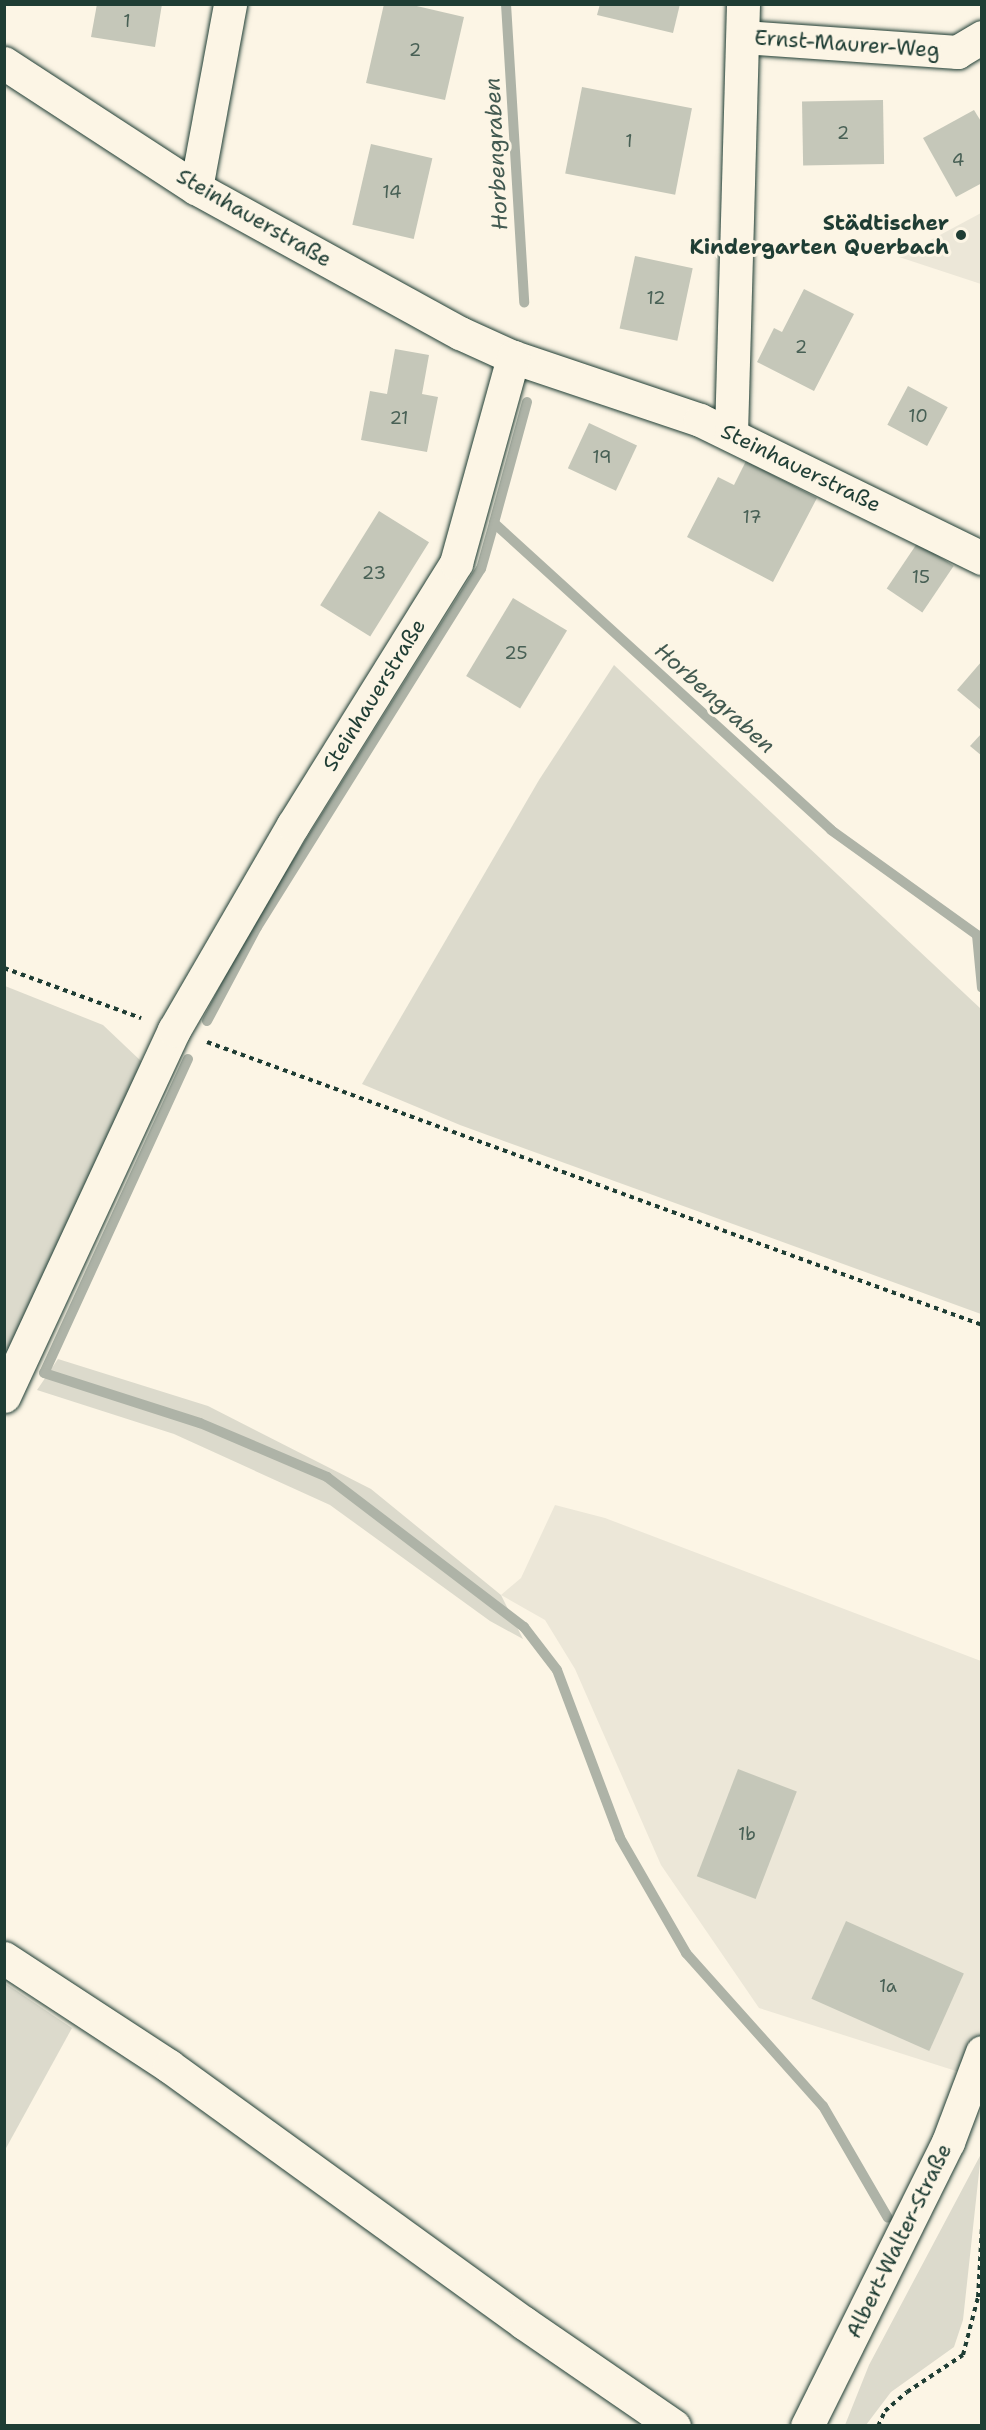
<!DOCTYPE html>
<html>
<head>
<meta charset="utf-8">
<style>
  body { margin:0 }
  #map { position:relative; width:986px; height:2430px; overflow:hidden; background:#fcf5e5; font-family:"Shantell Sans",sans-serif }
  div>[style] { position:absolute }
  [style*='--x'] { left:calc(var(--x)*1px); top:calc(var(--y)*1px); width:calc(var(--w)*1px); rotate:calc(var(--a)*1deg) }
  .built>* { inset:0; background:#ece7d8 }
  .green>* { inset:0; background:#dcdacc }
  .stream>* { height:10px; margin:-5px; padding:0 5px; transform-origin:5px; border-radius:5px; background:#aeb3a7 }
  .building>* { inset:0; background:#c5c7b9; transform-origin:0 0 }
  .path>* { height:4px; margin-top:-2px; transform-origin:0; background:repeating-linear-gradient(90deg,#1f3d34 0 4.5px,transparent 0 9px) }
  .roads { filter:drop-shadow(0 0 2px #1f3d34) drop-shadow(0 0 2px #1f3d34) }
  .minor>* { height:33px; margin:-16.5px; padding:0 16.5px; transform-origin:16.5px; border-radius:16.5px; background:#fcf5e5 }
  .major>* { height:33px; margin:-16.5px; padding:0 16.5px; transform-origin:16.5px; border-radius:16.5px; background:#fcf5e5 }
  .dots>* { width:16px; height:16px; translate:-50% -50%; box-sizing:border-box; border:3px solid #fcf5e5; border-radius:50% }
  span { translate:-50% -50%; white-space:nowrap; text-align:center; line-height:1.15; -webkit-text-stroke:6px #fcf5e5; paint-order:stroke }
  .number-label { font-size:18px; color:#486055 }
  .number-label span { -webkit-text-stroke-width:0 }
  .street-label { font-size:21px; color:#1f3d34 }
  .poi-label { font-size:21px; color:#1f3d34; font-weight:700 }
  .right { translate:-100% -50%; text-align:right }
  .water-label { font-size:22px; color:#435a51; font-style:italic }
  .frame { position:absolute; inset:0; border:6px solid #1f3d34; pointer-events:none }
</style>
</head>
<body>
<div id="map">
  <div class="built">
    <i style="clip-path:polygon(981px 213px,981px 284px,899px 257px)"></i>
    <i style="clip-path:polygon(555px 1505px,605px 1518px,981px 1661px,981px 2079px,759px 2008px,661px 1865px,575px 1669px,545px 1620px,501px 1595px,521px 1578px)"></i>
  </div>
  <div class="green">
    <i style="clip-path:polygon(614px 665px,981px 1009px,981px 1314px,460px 1125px,362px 1084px,539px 780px)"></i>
    <i style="clip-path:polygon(5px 986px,103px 1025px,142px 1062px,5px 1359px)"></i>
    <i style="clip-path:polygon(58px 1359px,208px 1406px,371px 1489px,501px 1595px,523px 1639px,490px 1621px,330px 1505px,174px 1434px,37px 1390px)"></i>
    <i style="clip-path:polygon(5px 1983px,72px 2028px,5px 2150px)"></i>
    <i style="clip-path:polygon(981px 2154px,963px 2320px,954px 2347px,891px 2392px,866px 2425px,845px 2425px,869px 2365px)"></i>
  </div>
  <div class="stream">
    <i style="--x:506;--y:4;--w:299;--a:86.5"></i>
    <i style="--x:527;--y:402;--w:125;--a:105.3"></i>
    <i style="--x:494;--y:523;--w:456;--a:42.3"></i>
    <i style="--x:831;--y:830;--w:180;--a:35.7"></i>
    <i style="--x:977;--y:935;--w:53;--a:84.6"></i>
    <i style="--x:207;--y:1021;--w:106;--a:-62"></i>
    <i style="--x:257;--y:927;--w:422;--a:-58"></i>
    <i style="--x:481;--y:569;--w:48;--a:-74.2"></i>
    <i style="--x:188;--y:1059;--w:345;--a:114.6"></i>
    <i style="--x:44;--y:1373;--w:164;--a:17.8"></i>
    <i style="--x:200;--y:1423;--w:138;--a:23"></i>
    <i style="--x:327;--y:1477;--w:248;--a:37.3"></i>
    <i style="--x:524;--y:1627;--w:54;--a:52.5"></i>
    <i style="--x:557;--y:1670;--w:179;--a:69.4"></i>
    <i style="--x:620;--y:1838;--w:133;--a:60.1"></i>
    <i style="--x:686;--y:1953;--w:205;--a:48.2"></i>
    <i style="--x:823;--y:2106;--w:129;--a:59.9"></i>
  </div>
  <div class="building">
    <i style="clip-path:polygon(97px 4px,162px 4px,155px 47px,91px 37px)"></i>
    <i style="clip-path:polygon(384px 4px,408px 4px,464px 17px,445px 100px,366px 83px)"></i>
    <i style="clip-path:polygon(600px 4px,680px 4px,673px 33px,597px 15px)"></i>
    <i style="left:582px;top:87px;width:112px;height:88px;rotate:11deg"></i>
    <i style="left:883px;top:100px;width:64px;height:81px;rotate:89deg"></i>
    <i style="clip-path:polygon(974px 110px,982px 123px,982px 183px,956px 197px,923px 138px)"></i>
    <i style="left:371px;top:144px;width:63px;height:83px;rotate:13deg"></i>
    <i style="left:635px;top:256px;width:59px;height:74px;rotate:12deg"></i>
    <i style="clip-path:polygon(804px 289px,854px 314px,814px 391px,757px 362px,774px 328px,782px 332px)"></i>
    <i style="clip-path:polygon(395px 349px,429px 355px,422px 394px,438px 397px,427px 452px,361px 440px,370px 391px,387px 394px)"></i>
    <i style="left:908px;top:386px;width:45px;height:44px;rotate:28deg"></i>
    <i style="left:589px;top:423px;width:53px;height:50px;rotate:25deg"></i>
    <i style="clip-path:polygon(746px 461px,817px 498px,773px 582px,687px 537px,718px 477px,734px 485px)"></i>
    <i style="left:379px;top:511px;width:59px;height:111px;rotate:32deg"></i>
    <i style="left:918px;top:542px;width:43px;height:56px;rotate:34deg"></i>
    <i style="left:513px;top:598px;width:63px;height:91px;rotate:31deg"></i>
    <i style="clip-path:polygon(982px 661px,982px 711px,957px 690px)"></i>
    <i style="clip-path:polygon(982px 733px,982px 756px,970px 746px)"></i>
    <i style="left:738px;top:1769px;width:63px;height:115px;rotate:21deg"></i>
    <i style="left:846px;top:1921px;width:129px;height:85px;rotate:24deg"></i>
  </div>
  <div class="path">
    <i style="--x:4;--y:968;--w:146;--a:20.1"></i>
    <i style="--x:207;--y:1042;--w:825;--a:20.06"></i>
    <i style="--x:878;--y:2426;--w:17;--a:-65"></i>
    <i style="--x:885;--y:2411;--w:29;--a:-41"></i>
    <i style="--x:907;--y:2392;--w:67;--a:-33.5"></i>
    <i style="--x:963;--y:2355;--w:60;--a:-75.5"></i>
    <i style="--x:978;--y:2297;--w:72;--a:-86.8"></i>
  </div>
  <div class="roads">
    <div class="minor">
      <i style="--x:743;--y:37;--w:215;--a:4"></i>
      <i style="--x:957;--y:52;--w:29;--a:-31"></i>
      <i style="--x:4;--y:63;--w:229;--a:33.1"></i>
      <i style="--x:196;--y:188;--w:301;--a:28.8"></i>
      <i style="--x:460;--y:333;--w:58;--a:24.4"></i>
      <i style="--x:513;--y:357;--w:197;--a:18.6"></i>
      <i style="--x:700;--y:420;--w:314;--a:26.1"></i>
      <i style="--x:196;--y:188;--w:187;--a:-79.5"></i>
      <i style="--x:731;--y:434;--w:430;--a:-88.4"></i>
      <i style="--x:4;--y:1396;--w:404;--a:-65.1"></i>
      <i style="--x:174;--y:1030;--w:237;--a:-59.9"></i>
      <i style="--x:293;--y:825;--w:309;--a:-58.1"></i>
      <i style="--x:456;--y:563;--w:214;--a:-74.5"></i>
      <i style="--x:807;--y:2426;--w:317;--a:-63.6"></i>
      <i style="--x:948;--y:2142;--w:96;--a:-69.3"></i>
    </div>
    <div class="major">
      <i style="--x:4;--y:1958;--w:197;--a:33.2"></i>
      <i style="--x:169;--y:2066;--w:438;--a:35.9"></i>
      <i style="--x:524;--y:2323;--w:182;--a:34.5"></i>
    </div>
  </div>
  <div class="dots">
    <i style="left:961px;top:235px;background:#1f3d34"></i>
  </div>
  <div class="number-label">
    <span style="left:127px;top:21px">1</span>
    <span style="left:415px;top:50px">2</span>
    <span style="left:843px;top:133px">2</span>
    <span style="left:629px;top:141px">1</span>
    <span style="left:958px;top:160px">4</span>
    <span style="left:392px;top:192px">14</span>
    <span style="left:656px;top:298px">12</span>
    <span style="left:801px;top:347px">2</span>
    <span style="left:918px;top:416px">10</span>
    <span style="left:399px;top:418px">21</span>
    <span style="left:602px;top:457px">19</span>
    <span style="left:752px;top:517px">17</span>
    <span style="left:374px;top:573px">23</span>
    <span style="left:921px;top:577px">15</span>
    <span style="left:516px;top:653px">25</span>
    <span style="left:747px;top:1834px">1b</span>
    <span style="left:888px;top:1986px">1a</span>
  </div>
  <div class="street-label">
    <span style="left:847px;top:44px;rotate:4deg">Ernst-Maurer-Weg</span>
    <span style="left:254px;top:218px;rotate:30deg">Steinhauerstraße</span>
    <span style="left:801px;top:468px;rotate:26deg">Steinhauerstraße</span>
    <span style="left:374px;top:695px;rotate:-58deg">Steinhauerstraße</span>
    <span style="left:899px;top:2241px;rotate:-64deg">Albert-Walter-Straße</span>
  </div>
  <div class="poi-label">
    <span class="right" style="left:949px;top:235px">Städtischer<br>Kindergarten Querbach</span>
  </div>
  <div class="water-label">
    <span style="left:496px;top:154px;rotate:-93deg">Horbengraben</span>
    <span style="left:715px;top:698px;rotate:42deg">Horbengraben</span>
  </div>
  <div class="frame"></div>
</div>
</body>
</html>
